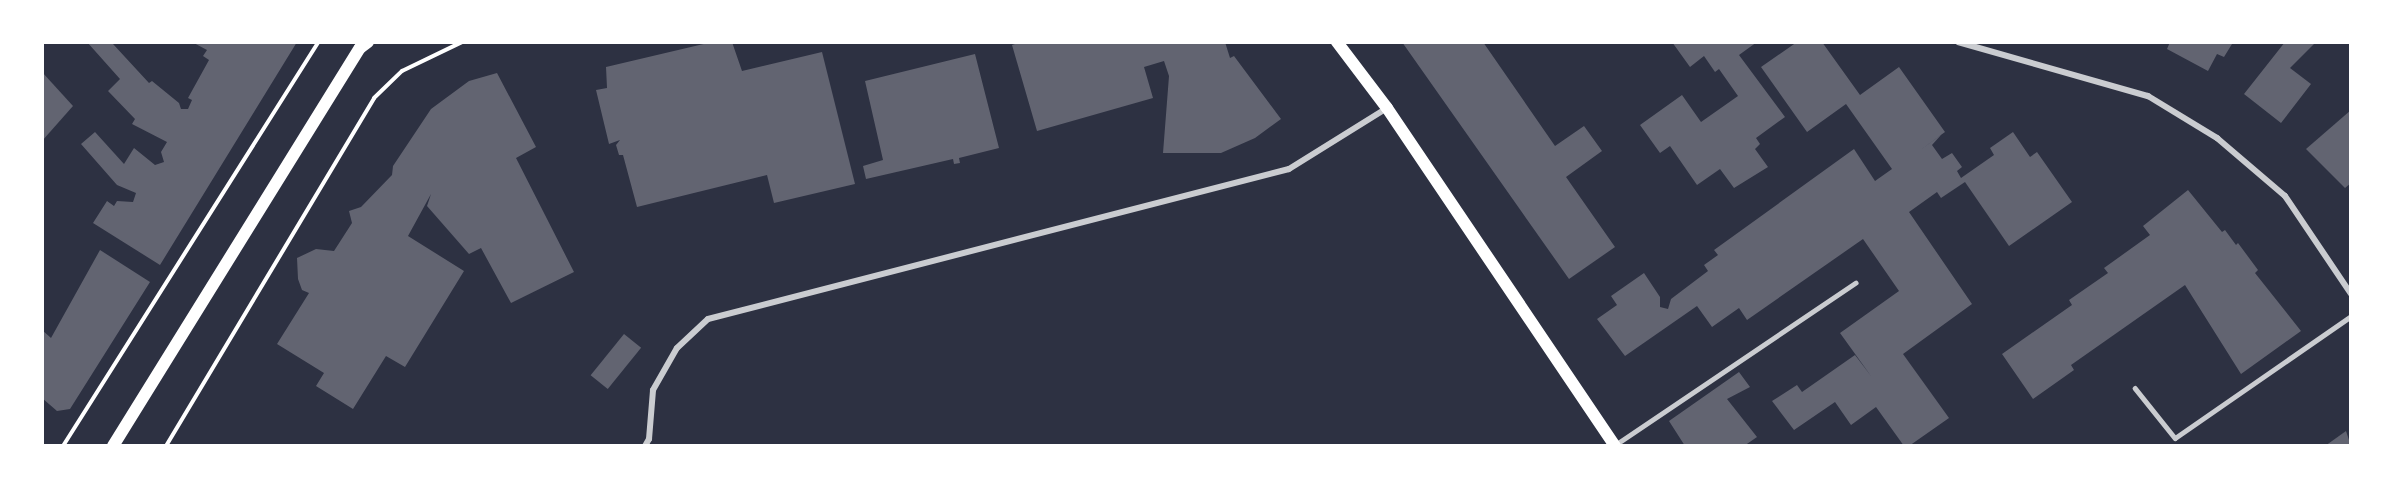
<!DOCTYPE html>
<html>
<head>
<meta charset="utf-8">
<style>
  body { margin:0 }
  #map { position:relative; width:2393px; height:488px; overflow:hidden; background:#2d3142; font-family:"Roboto Condensed",sans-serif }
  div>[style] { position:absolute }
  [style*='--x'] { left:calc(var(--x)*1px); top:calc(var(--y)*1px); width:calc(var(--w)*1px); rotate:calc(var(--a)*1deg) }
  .building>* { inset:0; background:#626471; transform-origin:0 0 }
  .path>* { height:4px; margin:-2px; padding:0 2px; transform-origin:2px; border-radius:2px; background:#fff }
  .service>* { height:4.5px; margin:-2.25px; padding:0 2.25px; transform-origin:2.25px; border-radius:2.25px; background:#caccd0 }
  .minor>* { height:6px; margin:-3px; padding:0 3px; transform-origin:3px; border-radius:3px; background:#caccd0 }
  .secondary>* { height:12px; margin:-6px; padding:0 6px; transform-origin:6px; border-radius:6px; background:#fff }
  span { translate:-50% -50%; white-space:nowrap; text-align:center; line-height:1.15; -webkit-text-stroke:4.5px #fff; paint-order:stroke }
  .frame { position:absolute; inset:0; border:44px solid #fff; pointer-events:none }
</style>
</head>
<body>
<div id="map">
  <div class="building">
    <i style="clip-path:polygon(87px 42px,115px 42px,113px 44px,149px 83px,152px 81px,179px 103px,181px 109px,188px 109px,192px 100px,188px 98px,209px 60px,203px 56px,207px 50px,192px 42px,297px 42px,160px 265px,93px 223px,107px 201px,114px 206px,117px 201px,133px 202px,136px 193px,117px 185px,81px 144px,95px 132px,124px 164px,134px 148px,155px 165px,164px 162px,161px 152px,167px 142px,132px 124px,135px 119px,108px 91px,120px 79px)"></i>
    <i style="clip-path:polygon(712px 42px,732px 42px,742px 71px,822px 52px,855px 184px,774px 203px,767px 175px,637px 207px,623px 155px,619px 155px,616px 145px,620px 140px,609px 144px,596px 90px,607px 88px,606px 67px)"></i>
    <i style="clip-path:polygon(1021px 42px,1225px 42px,1230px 58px,1234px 56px,1281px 119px,1255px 138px,1221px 153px,1163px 153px,1169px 76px,1164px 61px,1144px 67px,1153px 98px,1037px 131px,1012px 45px)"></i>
    <i style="clip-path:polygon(1402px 42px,1483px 42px,1555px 146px,1584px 126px,1602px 151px,1566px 177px,1615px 247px,1569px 279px)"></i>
    <i style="clip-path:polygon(1672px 42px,1757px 42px,1739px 55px,1785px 117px,1756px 138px,1760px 144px,1755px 149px,1768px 167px,1734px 188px,1720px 169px,1697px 185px,1670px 146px,1660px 153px,1640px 125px,1682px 95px,1701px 122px,1738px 96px,1719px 69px,1715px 72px,1704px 56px,1690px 67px)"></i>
    <i style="clip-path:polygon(1797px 42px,1822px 42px,1860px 95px,1899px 67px,1945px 132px,1916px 153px,1941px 135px,1932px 145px,1942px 159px,1952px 153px,1962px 167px,1957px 171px,1961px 178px,1994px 155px,1990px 148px,2013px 132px,2030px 157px,2037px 152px,2072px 202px,2009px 246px,1965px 182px,1941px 198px,1937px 192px,1909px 212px,1972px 304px,1903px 354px,1949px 418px,1909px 446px,1904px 446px,1876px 407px,1851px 425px,1835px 402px,1794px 430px,1772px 401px,1797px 385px,1802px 392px,1855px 355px,1871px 376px,1840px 333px,1899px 291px,1863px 239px,1747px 320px,1739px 308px,1712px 327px,1697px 306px,1625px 356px,1597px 319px,1617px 305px,1611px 296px,1644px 273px,1660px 297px,1660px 307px,1668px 309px,1671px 299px,1708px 271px,1704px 265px,1718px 255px,1714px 250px,1854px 149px,1875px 181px,1892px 169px,1846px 104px,1807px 132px,1761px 67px)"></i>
    <i style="clip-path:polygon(2170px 42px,2228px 42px,2232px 44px,2224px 57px,2217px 54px,2208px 71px,2167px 49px)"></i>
    <i style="clip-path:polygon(2285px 42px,2316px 42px,2290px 68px,2311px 84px,2281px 123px,2244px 94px)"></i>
    <i style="clip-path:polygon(975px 54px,999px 148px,959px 158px,960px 163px,954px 164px,953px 159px,866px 179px,863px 166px,883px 160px,865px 81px)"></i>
    <i style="clip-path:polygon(42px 72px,73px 106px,42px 141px)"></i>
    <i style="clip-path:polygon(497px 73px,536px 147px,516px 158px,574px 272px,511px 303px,481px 248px,469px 254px,427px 206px,431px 194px,408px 236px,464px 271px,405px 367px,386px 356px,353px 409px,316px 386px,324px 373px,277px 344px,309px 293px,302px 290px,298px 279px,297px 258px,316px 249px,334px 251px,352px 223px,349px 211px,361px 207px,392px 175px,393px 166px,431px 109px,469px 81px)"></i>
    <i style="clip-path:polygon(2351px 110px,2351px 183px,2345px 188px,2306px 149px)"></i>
    <i style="clip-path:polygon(2188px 190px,2222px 232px,2225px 230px,2236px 245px,2238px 243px,2258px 270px,2255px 273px,2301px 331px,2241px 374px,2185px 285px,2071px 365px,2074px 370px,2033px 399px,2002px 354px,2072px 305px,2069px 300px,2108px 273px,2104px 268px,2150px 235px,2143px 226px)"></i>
    <i style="clip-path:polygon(100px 250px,150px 282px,70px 409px,57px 411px,42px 398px,42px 330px,51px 338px)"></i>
    <i style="left:624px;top:334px;width:22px;height:53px;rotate:39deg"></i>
    <i style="clip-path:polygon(1739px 372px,1750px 387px,1727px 399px,1757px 437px,1744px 446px,1685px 446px,1669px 421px)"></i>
    <i style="clip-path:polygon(2346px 431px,2351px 446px,2325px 446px)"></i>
  </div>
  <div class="path">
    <i style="--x:63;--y:446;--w:478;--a:-57.7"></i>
    <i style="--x:166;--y:446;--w:405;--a:-59.1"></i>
    <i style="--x:374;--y:98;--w:39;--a:-44"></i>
    <i style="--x:402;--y:71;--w:67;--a:-25.8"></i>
  </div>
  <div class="service">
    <i style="--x:2135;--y:388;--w:64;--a:51.3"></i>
    <i style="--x:2175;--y:438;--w:214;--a:-34.7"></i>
    <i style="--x:1615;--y:445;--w:290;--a:-34"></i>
  </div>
  <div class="minor">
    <i style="--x:1958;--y:42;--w:198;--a:15.9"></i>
    <i style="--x:2148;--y:96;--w:81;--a:31.3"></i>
    <i style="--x:2217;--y:138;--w:89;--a:40.5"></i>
    <i style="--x:2285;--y:196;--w:118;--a:56"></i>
    <i style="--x:645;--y:446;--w:8;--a:-60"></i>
    <i style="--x:649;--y:439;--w:49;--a:-85.3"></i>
    <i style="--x:653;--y:390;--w:48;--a:-60.3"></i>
    <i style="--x:677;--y:348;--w:42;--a:-43.1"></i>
    <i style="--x:708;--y:319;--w:600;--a:-14.48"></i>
    <i style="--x:1289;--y:169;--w:115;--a:-31.9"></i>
  </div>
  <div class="secondary">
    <i style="--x:1337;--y:42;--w:83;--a:52.9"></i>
    <i style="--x:1387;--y:108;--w:408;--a:56"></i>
    <i style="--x:113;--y:446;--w:468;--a:-58.2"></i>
    <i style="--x:360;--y:48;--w:10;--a:-37"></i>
  </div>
  <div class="frame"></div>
</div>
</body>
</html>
